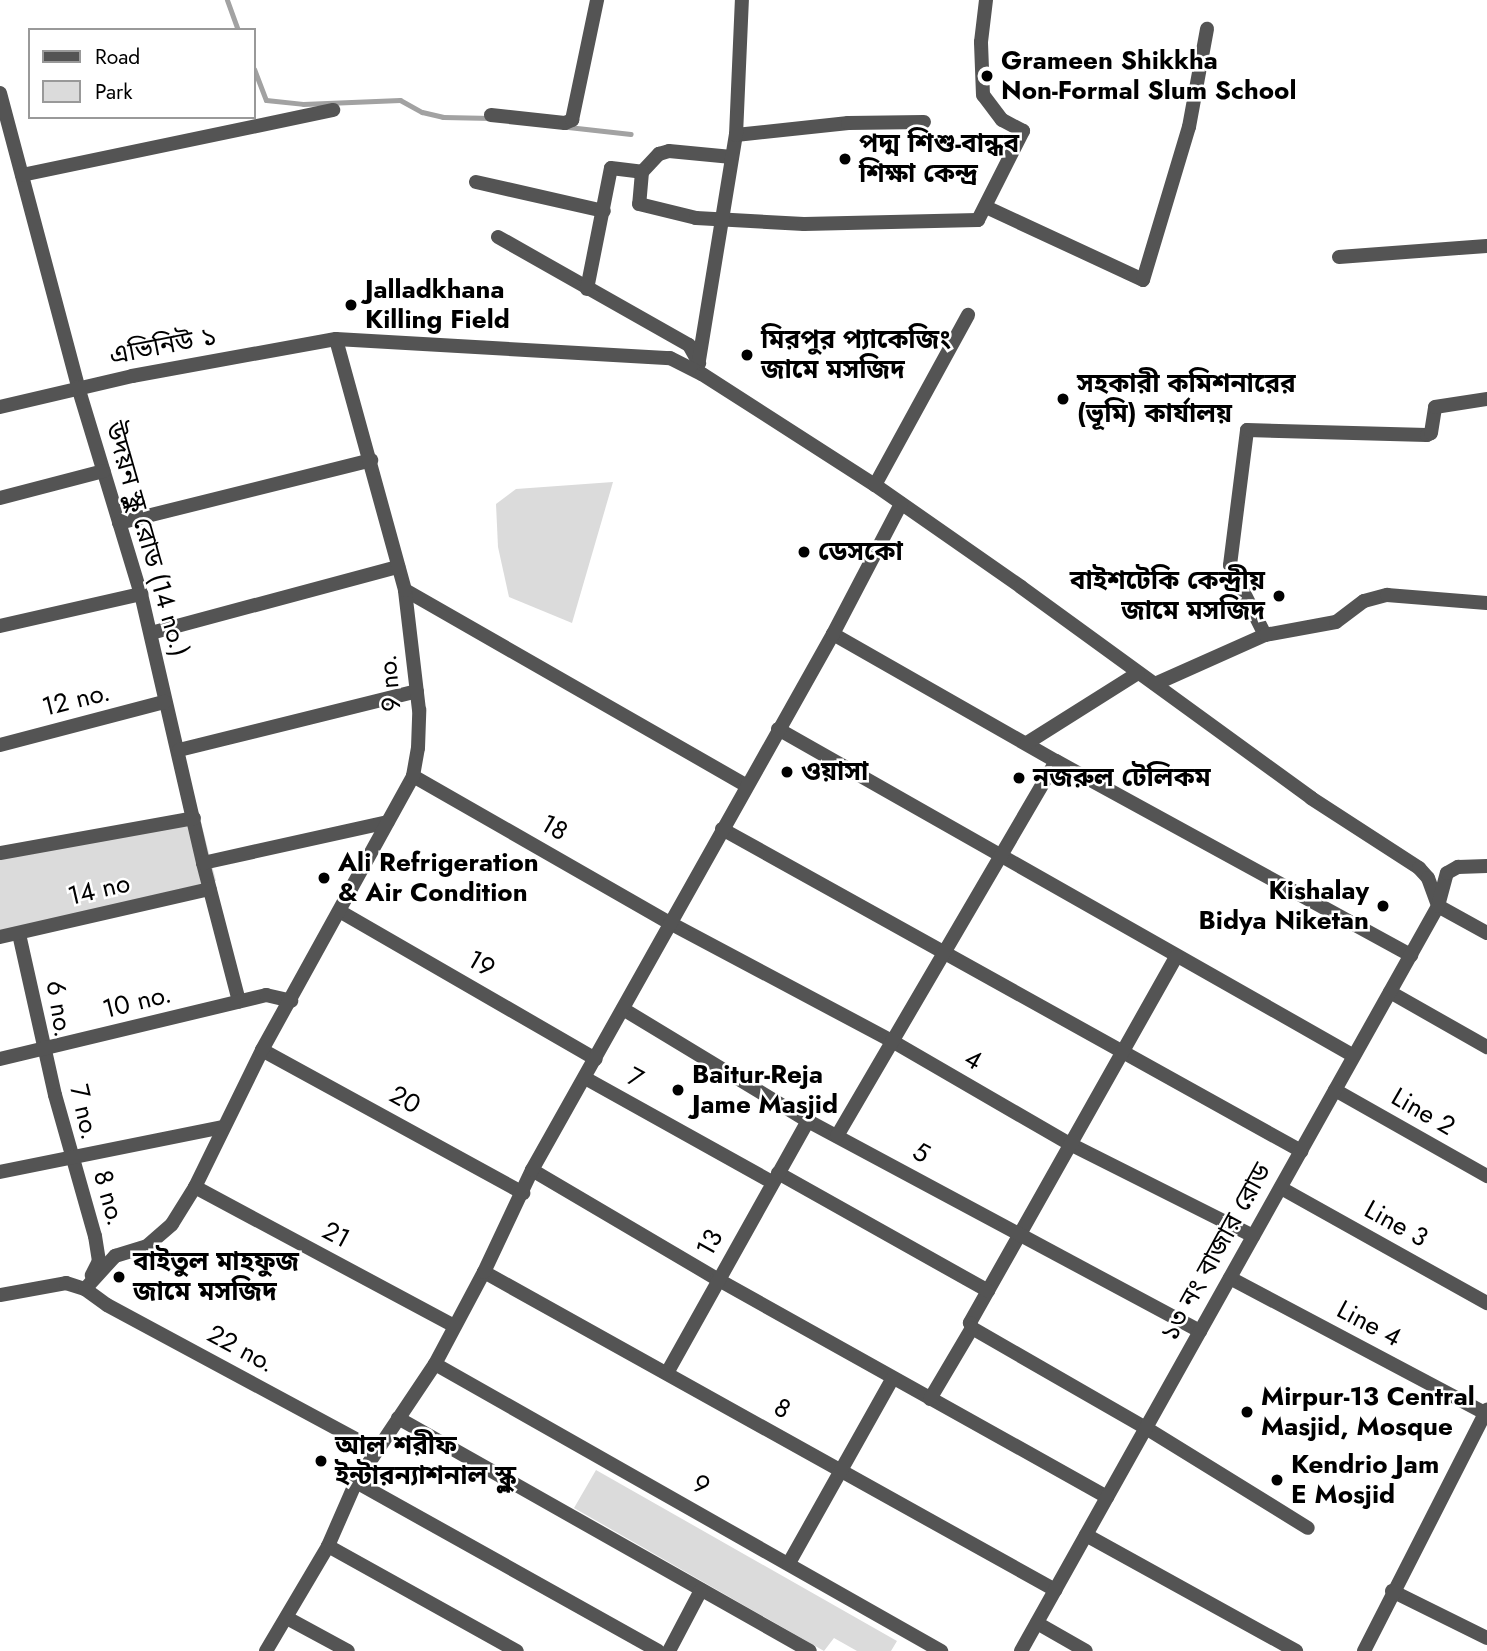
<!DOCTYPE html>
<html>
<head>
<meta charset="utf-8">
<style>
  body { margin:0 }
  #map { position:relative; width:1487px; height:1651px; overflow:hidden; background:#fff; font-family:Jost,"Noto Sans Bengali",sans-serif }
  div>[style] { position:absolute }
  [style*='--x'] { left:calc(var(--x)*1px); top:calc(var(--y)*1px); width:calc(var(--w)*1px); rotate:calc(var(--a)*1deg) }
  .green>* { inset:0; background:#dbdbdb }
  .stream>* { height:5px; margin:-2.5px; padding:0 2.5px; transform-origin:2.5px; border-radius:2.5px; background:#a2a2a2 }
  .street>* { height:14px; margin:-7px; padding:0 7px; transform-origin:7px; border-radius:7px; background:#545454 }
  .dots>* { width:19px; height:19px; translate:-50% -50%; box-sizing:border-box; border:4px solid #fff; border-radius:50% }
  span { translate:-50% -50%; white-space:nowrap; text-align:center; line-height:1.15; -webkit-text-stroke:5px #fff; paint-order:stroke }
  .poi-label { font-size:26px; color:#000; font-weight:700 }
  .left { translate:0 -50%; text-align:left }
  .right { translate:-100% -50%; text-align:right }
  .street-label { font-size:26px; color:#000 }
  .legend { position:absolute; left:28px; top:28px; width:228px; height:91px; box-sizing:border-box; background:#fff; border:2px solid #999; margin:0; padding:9px 12px; list-style:none; font-size:21px; color:#000 }
  .legend li { display:flex; align-items:center; gap:14px; height:35px }
  .legend b { width:35px; border:2px solid #999 }
</style>
</head>
<body>
<div id="map">
  <div class="green">
    <i style="clip-path:polygon(613px 482px,572px 623px,509px 597px,498px 547px,496px 504px,516px 489px)"></i>
    <i style="clip-path:polygon(201px 822px,216px 881px,0 931px,0 857px)"></i>
    <i style="clip-path:polygon(596px 1470px,897px 1641px,891px 1651px,857px 1651px,834px 1638px,824px 1651px,574px 1508px)"></i>
  </div>
  <div class="stream">
    <i style="--x:227;--y:0;--w:32;--a:70"></i>
    <i style="--x:254;--y:69;--w:33;--a:69"></i>
    <i style="--x:266;--y:100;--w:37;--a:6"></i>
    <i style="--x:303;--y:104;--w:97;--a:-2.4"></i>
    <i style="--x:400;--y:100;--w:25;--a:29"></i>
    <i style="--x:422;--y:112;--w:22;--a:13"></i>
    <i style="--x:443;--y:117;--w:49;--a:1.2"></i>
    <i style="--x:568;--y:127;--w:63;--a:6.3"></i>
  </div>
  <div class="street">
    <i style="--x:0;--y:93;--w:304;--a:75.1"></i>
    <i style="--x:78;--y:387;--w:216;--a:73.1"></i>
    <i style="--x:141;--y:594;--w:276;--a:77"></i>
    <i style="--x:203;--y:863;--w:143;--a:75.4"></i>
    <i style="--x:491;--y:115;--w:74;--a:6.2"></i>
    <i style="--x:565;--y:123;--w:8;--a:-23"></i>
    <i style="--x:572;--y:120;--w:123;--a:-78.2"></i>
    <i style="--x:736;--y:135;--w:113;--a:-6.1"></i>
    <i style="--x:848;--y:123;--w:76;--a:-0.8"></i>
    <i style="--x:642;--y:172;--w:25;--a:-47"></i>
    <i style="--x:659;--y:154;--w:10;--a:-17"></i>
    <i style="--x:669;--y:151;--w:63;--a:5.4"></i>
    <i style="--x:22;--y:175;--w:318;--a:-11.8"></i>
    <i style="--x:476;--y:182;--w:131;--a:12.8"></i>
    <i style="--x:986;--y:207;--w:173;--a:24.9"></i>
    <i style="--x:1143;--y:280;--w:160;--a:-73.3"></i>
    <i style="--x:1189;--y:127;--w:100;--a:-79.6"></i>
    <i style="--x:498;--y:237;--w:219;--a:29.5"></i>
    <i style="--x:689;--y:345;--w:21;--a:61"></i>
    <i style="--x:1339;--y:257;--w:148;--a:-4.3"></i>
    <i style="--x:587;--y:289;--w:123;--a:-78.8"></i>
    <i style="--x:611;--y:168;--w:31;--a:7"></i>
    <i style="--x:642;--y:172;--w:32;--a:95"></i>
    <i style="--x:639;--y:204;--w:59;--a:13.8"></i>
    <i style="--x:696;--y:218;--w:108;--a:3.2"></i>
    <i style="--x:804;--y:224;--w:174;--a:-1.3"></i>
    <i style="--x:978;--y:220;--w:100;--a:-63.2"></i>
    <i style="--x:1023;--y:131;--w:24;--a:-152"></i>
    <i style="--x:1002;--y:120;--w:31;--a:-127"></i>
    <i style="--x:983;--y:95;--w:53;--a:-92.2"></i>
    <i style="--x:981;--y:42;--w:42;--a:-83.2"></i>
    <i style="--x:699;--y:360;--w:228;--a:-80.7"></i>
    <i style="--x:736;--y:135;--w:135;--a:-87.5"></i>
    <i style="--x:0;--y:407;--w:136;--a:-13.2"></i>
    <i style="--x:132;--y:376;--w:207;--a:-10.3"></i>
    <i style="--x:336;--y:339;--w:335;--a:3.3"></i>
    <i style="--x:670;--y:358;--w:36;--a:27"></i>
    <i style="--x:702;--y:374;--w:206;--a:32.7"></i>
    <i style="--x:875;--y:485;--w:178;--a:34.9"></i>
    <i style="--x:1021;--y:587;--w:359;--a:36"></i>
    <i style="--x:1311;--y:798;--w:129;--a:32.9"></i>
    <i style="--x:1419;--y:868;--w:13;--a:48"></i>
    <i style="--x:1428;--y:878;--w:30;--a:70"></i>
    <i style="--x:1438;--y:906;--w:56;--a:28.9"></i>
    <i style="--x:875;--y:485;--w:194;--a:-61.3"></i>
    <i style="--x:0;--y:498;--w:107;--a:-14.6"></i>
    <i style="--x:119;--y:523;--w:260;--a:-14"></i>
    <i style="--x:405;--y:590;--w:393;--a:29.8"></i>
    <i style="--x:0;--y:626;--w:145;--a:-12.8"></i>
    <i style="--x:151;--y:633;--w:256;--a:-15"></i>
    <i style="--x:833;--y:634;--w:257;--a:29.7"></i>
    <i style="--x:1056;--y:761;--w:405;--a:28.7"></i>
    <i style="--x:1265;--y:635;--w:78;--a:-116.6"></i>
    <i style="--x:1230;--y:565;--w:136;--a:-82.8"></i>
    <i style="--x:1247;--y:430;--w:180;--a:1.6"></i>
    <i style="--x:1427;--y:435;--w:4;--a:-27"></i>
    <i style="--x:1431;--y:433;--w:26;--a:-81"></i>
    <i style="--x:1435;--y:407;--w:53;--a:-8.7"></i>
    <i style="--x:1155;--y:684;--w:120;--a:-24"></i>
    <i style="--x:1265;--y:635;--w:72;--a:-10.4"></i>
    <i style="--x:1336;--y:622;--w:35;--a:-37"></i>
    <i style="--x:1364;--y:601;--w:24;--a:-15"></i>
    <i style="--x:1387;--y:595;--w:100;--a:4.6"></i>
    <i style="--x:778;--y:729;--w:662;--a:29.58"></i>
    <i style="--x:1027;--y:743;--w:131;--a:-32.2"></i>
    <i style="--x:0;--y:745;--w:170;--a:-14.7"></i>
    <i style="--x:179;--y:750;--w:245;--a:-13.9"></i>
    <i style="--x:413;--y:776;--w:296;--a:29.8"></i>
    <i style="--x:670;--y:923;--w:251;--a:28"></i>
    <i style="--x:892;--y:1041;--w:206;--a:30.1"></i>
    <i style="--x:1070;--y:1144;--w:205;--a:26.7"></i>
    <i style="--x:722;--y:829;--w:663;--a:29.08"></i>
    <i style="--x:0;--y:853;--w:197;--a:-10.2"></i>
    <i style="--x:203;--y:863;--w:189;--a:-12.5"></i>
    <i style="--x:341;--y:912;--w:294;--a:30"></i>
    <i style="--x:19;--y:934;--w:165;--a:77.4"></i>
    <i style="--x:55;--y:1095;--w:147;--a:74.2"></i>
    <i style="--x:95;--y:1236;--w:25;--a:81"></i>
    <i style="--x:99;--y:1261;--w:16;--a:117"></i>
    <i style="--x:0;--y:937;--w:215;--a:-12.9"></i>
    <i style="--x:1176;--y:957;--w:420;--a:119.4"></i>
    <i style="--x:970;--y:1323;--w:5;--a:68"></i>
    <i style="--x:972;--y:1328;--w:201;--a:29.9"></i>
    <i style="--x:1146;--y:1428;--w:190;--a:31.7"></i>
    <i style="--x:1390;--y:992;--w:112;--a:29.6"></i>
    <i style="--x:623;--y:1009;--w:216;--a:31.2"></i>
    <i style="--x:808;--y:1121;--w:445;--a:28.2"></i>
    <i style="--x:262;--y:1050;--w:298;--a:28.7"></i>
    <i style="--x:0;--y:1059;--w:274;--a:-13.5"></i>
    <i style="--x:266;--y:995;--w:26;--a:13"></i>
    <i style="--x:585;--y:1078;--w:214;--a:29.1"></i>
    <i style="--x:1335;--y:1090;--w:175;--a:29.5"></i>
    <i style="--x:837;--y:1136;--w:434;--a:-59.7"></i>
    <i style="--x:532;--y:1170;--w:215;--a:30.5"></i>
    <i style="--x:717;--y:1279;--w:447;--a:29.2"></i>
    <i style="--x:0;--y:1172;--w:228;--a:-11.4"></i>
    <i style="--x:778;--y:1173;--w:241;--a:29.3"></i>
    <i style="--x:195;--y:1187;--w:294;--a:28.2"></i>
    <i style="--x:1281;--y:1188;--w:236;--a:29.2"></i>
    <i style="--x:484;--y:1272;--w:654;--a:29.11"></i>
    <i style="--x:1230;--y:1278;--w:289;--a:27.9"></i>
    <i style="--x:85;--y:1289;--w:45;--a:-47.7"></i>
    <i style="--x:115;--y:1256;--w:34;--a:-17"></i>
    <i style="--x:147;--y:1246;--w:33;--a:-41"></i>
    <i style="--x:172;--y:1224;--w:44;--a:-58.1"></i>
    <i style="--x:195;--y:1187;--w:153;--a:-63.9"></i>
    <i style="--x:262;--y:1050;--w:313;--a:-61.1"></i>
    <i style="--x:413;--y:776;--w:28;--a:-80"></i>
    <i style="--x:418;--y:748;--w:38;--a:-88"></i>
    <i style="--x:419;--y:710;--w:121;--a:-96.7"></i>
    <i style="--x:405;--y:590;--w:260;--a:-105.4"></i>
    <i style="--x:0;--y:1295;--w:67;--a:-10.3"></i>
    <i style="--x:66;--y:1283;--w:20;--a:18"></i>
    <i style="--x:85;--y:1289;--w:27;--a:36"></i>
    <i style="--x:107;--y:1305;--w:306;--a:28.3"></i>
    <i style="--x:435;--y:1364;--w:582;--a:29.56"></i>
    <i style="--x:667;--y:1373;--w:289;--a:-60.8"></i>
    <i style="--x:930;--y:1399;--w:82;--a:-59.4"></i>
    <i style="--x:398;--y:1418;--w:473;--a:29.5"></i>
    <i style="--x:356;--y:1482;--w:346;--a:29.2"></i>
    <i style="--x:1086;--y:1535;--w:240;--a:28.9"></i>
    <i style="--x:328;--y:1546;--w:216;--a:29.1"></i>
    <i style="--x:789;--y:1563;--w:212;--a:-60.7"></i>
    <i style="--x:1392;--y:1591;--w:106;--a:26.3"></i>
    <i style="--x:287;--y:1618;--w:69;--a:28.4"></i>
    <i style="--x:1037;--y:1623;--w:56;--a:29.7"></i>
    <i style="--x:266;--y:1651;--w:122;--a:-59.4"></i>
    <i style="--x:328;--y:1546;--w:70;--a:-66.4"></i>
    <i style="--x:356;--y:1482;--w:142;--a:-56.2"></i>
    <i style="--x:435;--y:1364;--w:104;--a:-62"></i>
    <i style="--x:484;--y:1272;--w:113;--a:-64.8"></i>
    <i style="--x:532;--y:1170;--w:615;--a:-60.68"></i>
    <i style="--x:833;--y:634;--w:147;--a:-62.4"></i>
    <i style="--x:669;--y:1651;--w:69;--a:-62.3"></i>
    <i style="--x:1021;--y:1651;--w:854;--a:-60.76"></i>
    <i style="--x:1438;--y:906;--w:34;--a:-75"></i>
    <i style="--x:1447;--y:873;--w:13;--a:-29"></i>
    <i style="--x:1458;--y:867;--w:29;--a:-2"></i>
    <i style="--x:1364;--y:1651;--w:271;--a:-63"></i>
  </div>
  <div class="dots">
    <i style="left:987px;top:76px;background:#000"></i>
    <i style="left:845px;top:159px;background:#000"></i>
    <i style="left:351px;top:305px;background:#000"></i>
    <i style="left:747px;top:355px;background:#000"></i>
    <i style="left:1063px;top:399px;background:#000"></i>
    <i style="left:804px;top:552px;background:#000"></i>
    <i style="left:1279px;top:596px;background:#000"></i>
    <i style="left:787px;top:772px;background:#000"></i>
    <i style="left:1019px;top:778px;background:#000"></i>
    <i style="left:324px;top:878px;background:#000"></i>
    <i style="left:1383px;top:906px;background:#000"></i>
    <i style="left:678px;top:1090px;background:#000"></i>
    <i style="left:119px;top:1277px;background:#000"></i>
    <i style="left:1247px;top:1412px;background:#000"></i>
    <i style="left:321px;top:1461px;background:#000"></i>
    <i style="left:1277px;top:1480px;background:#000"></i>
  </div>
  <div class="poi-label">
    <span class="left" style="left:1001px;top:76px">Grameen Shikkha<br>Non-Formal Slum School</span>
    <span class="left" style="left:859px;top:159px">পদ্ম শিশু-বান্ধব<br>শিক্ষা কেন্দ্র</span>
    <span class="left" style="left:365px;top:305px">Jalladkhana<br>Killing Field</span>
    <span class="left" style="left:761px;top:355px">মিরপুর প্যাকেজিং<br>জামে মসজিদ</span>
    <span class="left" style="left:1077px;top:399px">সহকারী কমিশনারের<br>(ভূমি) কার্যালয়</span>
    <span class="left" style="left:818px;top:552px">ডেসকো</span>
    <span class="right" style="left:1265px;top:596px">বাইশটেকি কেন্দ্রীয়<br>জামে মসজিদ</span>
    <span class="left" style="left:801px;top:772px">ওয়াসা</span>
    <span class="left" style="left:1033px;top:778px">নজরুল টেলিকম</span>
    <span class="left" style="left:338px;top:878px">Ali Refrigeration<br>&amp; Air Condition</span>
    <span class="right" style="left:1369px;top:906px">Kishalay<br>Bidya Niketan</span>
    <span class="left" style="left:692px;top:1090px">Baitur-Reja<br>Jame Masjid</span>
    <span class="left" style="left:133px;top:1277px">বাইতুল মাহফুজ<br>জামে মসজিদ</span>
    <span class="left" style="left:1261px;top:1412px">Mirpur-13 Central<br>Masjid, Mosque</span>
    <span class="left" style="left:335px;top:1461px">আল শরীফ<br>ইন্টারন্যাশনাল স্কুল</span>
    <span class="left" style="left:1291px;top:1480px">Kendrio Jam<br>E Mosjid</span>
  </div>
  <div class="street-label">
    <span style="left:163px;top:346px;rotate:-11deg">এভিনিউ ১</span>
    <span style="left:147px;top:539px;rotate:74deg">উদয়ন স্কুল রোড (14 no.)</span>
    <span style="left:390px;top:683px;rotate:-95deg">9 no.</span>
    <span style="left:76px;top:700px;rotate:-14deg">12 no.</span>
    <span style="left:554px;top:828px;rotate:30deg">18</span>
    <span style="left:99px;top:890px;rotate:-13deg">14 no</span>
    <span style="left:481px;top:964px;rotate:30deg">19</span>
    <span style="left:137px;top:1002px;rotate:-14deg">10 no.</span>
    <span style="left:59px;top:1009px;rotate:81deg">6 no.</span>
    <span style="left:973px;top:1060px;rotate:30deg">4</span>
    <span style="left:635px;top:1078px;rotate:29deg">7</span>
    <span style="left:405px;top:1100px;rotate:29deg">20</span>
    <span style="left:84px;top:1112px;rotate:77deg">7 no.</span>
    <span style="left:1423px;top:1112px;rotate:30deg">Line 2</span>
    <span style="left:921px;top:1153px;rotate:28deg">5</span>
    <span style="left:109px;top:1198px;rotate:74deg">8 no.</span>
    <span style="left:1396px;top:1224px;rotate:29deg">Line 3</span>
    <span style="left:336px;top:1235px;rotate:28deg">21</span>
    <span style="left:710px;top:1243px;rotate:-61deg">13</span>
    <span style="left:1216px;top:1252px;rotate:-61deg">১৩ নং বাজার রোড</span>
    <span style="left:1369px;top:1324px;rotate:28deg">Line 4</span>
    <span style="left:241px;top:1349px;rotate:28deg">22 no.</span>
    <span style="left:782px;top:1409px;rotate:29deg">8</span>
    <span style="left:701px;top:1485px;rotate:29deg">9</span>
  </div>
  <ul class="legend">
  <li><b style="height:9px;background:#545454"></b>Road</li>
  <li><b style="height:19px;background:#dbdbdb"></b>Park</li>
  </ul>
</div>
</body>
</html>
